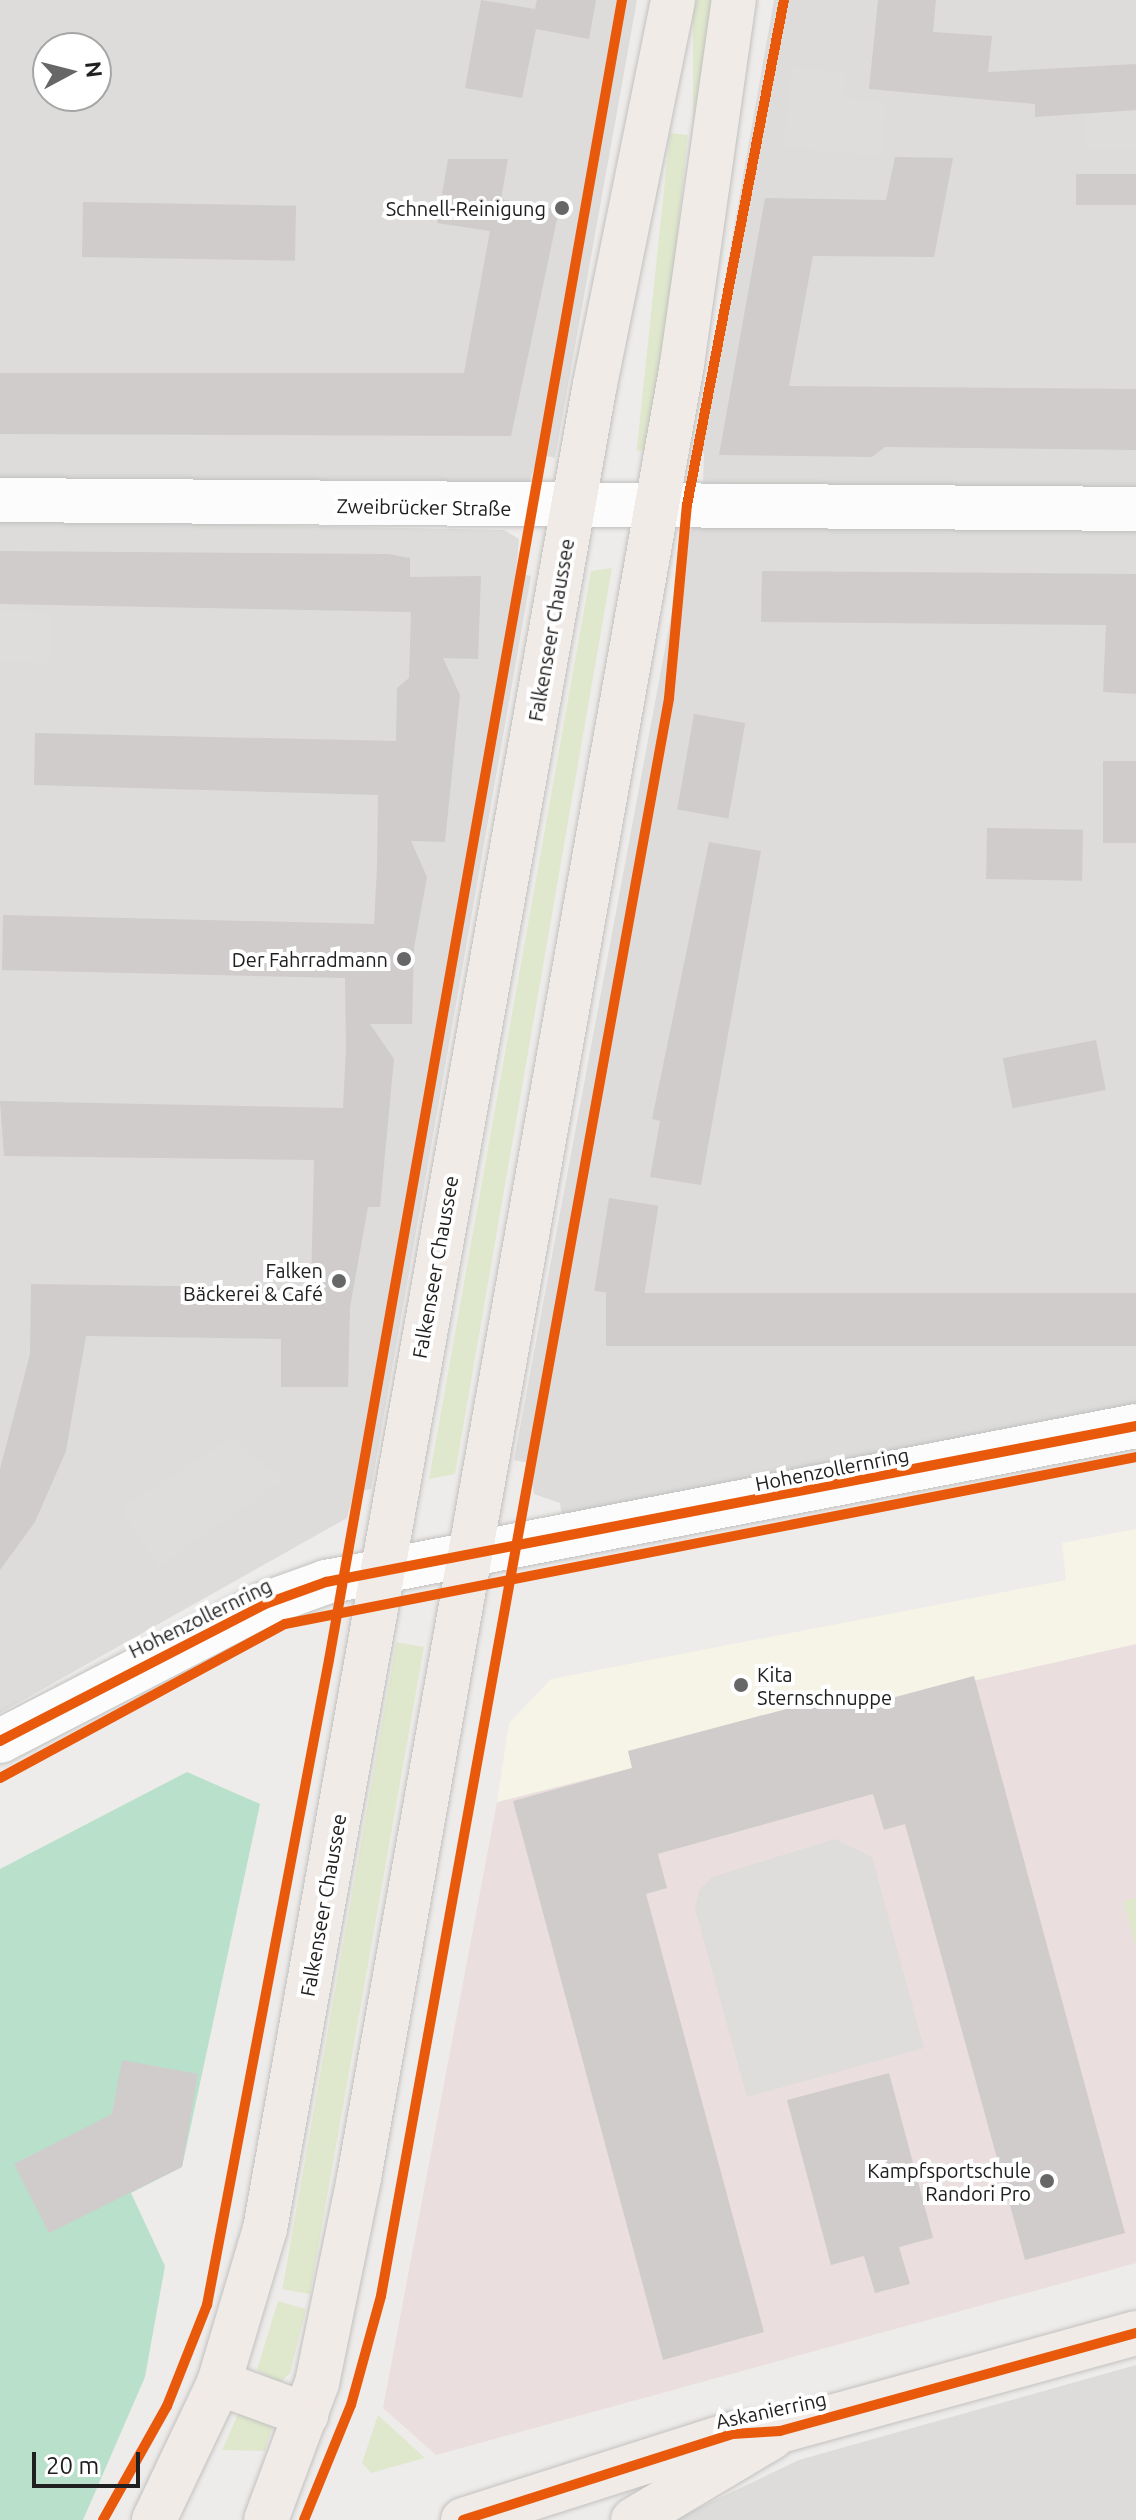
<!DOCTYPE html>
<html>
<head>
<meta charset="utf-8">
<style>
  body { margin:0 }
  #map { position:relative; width:1136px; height:2520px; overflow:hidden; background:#eeecea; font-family:Ubuntu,sans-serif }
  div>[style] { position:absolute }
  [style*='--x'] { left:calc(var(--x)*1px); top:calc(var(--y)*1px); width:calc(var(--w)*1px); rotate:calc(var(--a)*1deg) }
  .residential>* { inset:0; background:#dddcdb }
  .commercial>* { inset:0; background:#eadede }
  .education>* { inset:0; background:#f6f3e7 }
  .grass>* { inset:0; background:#dfe8cc; transform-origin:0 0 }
  .pitch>* { inset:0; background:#b9e0ca }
  .parking>* { inset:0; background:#dedddc; transform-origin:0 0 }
  .building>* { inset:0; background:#cfcccb; transform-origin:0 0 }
  .roads { filter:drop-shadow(0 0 2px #c1c1c0) drop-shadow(0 0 2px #c1c1c0) }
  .minor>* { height:44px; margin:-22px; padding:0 22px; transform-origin:22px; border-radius:22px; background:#fcfcfc }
  .major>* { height:44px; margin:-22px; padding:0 22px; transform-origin:22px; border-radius:22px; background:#f1ebe7 }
  .cycleway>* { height:10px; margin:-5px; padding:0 5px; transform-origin:5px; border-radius:5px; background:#e8590c }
  .dots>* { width:22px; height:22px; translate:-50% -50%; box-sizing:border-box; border:4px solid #fff; border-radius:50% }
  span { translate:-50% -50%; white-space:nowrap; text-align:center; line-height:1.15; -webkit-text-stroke:8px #fff; paint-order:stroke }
  .poi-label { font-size:20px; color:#202020 }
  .right { translate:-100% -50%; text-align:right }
  .left { translate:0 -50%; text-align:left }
  .street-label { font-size:20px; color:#202020 }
  .north { position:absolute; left:32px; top:32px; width:80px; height:80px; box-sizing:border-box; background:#fff; border:2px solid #a6a6a6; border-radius:50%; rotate:83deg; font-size:22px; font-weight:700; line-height:32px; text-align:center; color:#202020 }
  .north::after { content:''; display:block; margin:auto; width:28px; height:36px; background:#686767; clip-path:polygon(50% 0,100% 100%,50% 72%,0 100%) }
  .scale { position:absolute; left:32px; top:2452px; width:108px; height:36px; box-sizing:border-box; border:4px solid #202020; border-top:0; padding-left:10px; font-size:24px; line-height:28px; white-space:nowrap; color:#202020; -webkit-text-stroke:6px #fff; paint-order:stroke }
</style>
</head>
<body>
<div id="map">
  <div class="residential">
    <i style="clip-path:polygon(evenodd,0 0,637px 0,555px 458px,539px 454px,528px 486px,0 482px,0 0,48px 48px,96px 48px,96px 96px,48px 96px,48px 48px)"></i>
    <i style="clip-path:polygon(774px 0,1136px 0,1136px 495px,703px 483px,704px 454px,695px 449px)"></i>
    <i style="clip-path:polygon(0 520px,504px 530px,519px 539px,516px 573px,531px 576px,371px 1489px,354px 1492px,347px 1518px,0 1713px)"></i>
    <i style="clip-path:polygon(1136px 521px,1136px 1406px,562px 1516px,560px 1503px,534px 1494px,529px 1463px,514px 1460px,686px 536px,694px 527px)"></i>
    <i style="clip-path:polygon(1136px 2365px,1136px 2520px,673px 2520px,799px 2460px)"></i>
  </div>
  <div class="commercial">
    <i style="clip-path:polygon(1136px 1644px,1136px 1898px,1123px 1901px,1136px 1947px,1136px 2263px,436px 2455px,383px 2408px,497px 1802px,631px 1768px,628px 1751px)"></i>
  </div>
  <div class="education">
    <i style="clip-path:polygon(1136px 1529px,1136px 1644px,854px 1708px,873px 1794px,658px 1854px,632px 1768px,497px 1802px,509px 1723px,551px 1679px,1066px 1580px,1062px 1543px)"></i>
  </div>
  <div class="grass">
    <i style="left:693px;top:0;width:20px;height:122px"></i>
    <i style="left:670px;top:133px;width:18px;height:319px;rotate:6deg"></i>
    <i style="clip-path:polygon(612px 568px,455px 1474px,429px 1479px,591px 571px)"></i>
    <i style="left:424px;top:1647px;width:657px;height:28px;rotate:100deg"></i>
    <i style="clip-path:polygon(1136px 1898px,1136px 1947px,1123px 1901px)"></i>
    <i style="clip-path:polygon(278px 2301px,306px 2309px,290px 2373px,279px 2384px,257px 2370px)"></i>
    <i style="clip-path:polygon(239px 2412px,273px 2424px,265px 2451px,222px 2450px)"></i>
    <i style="clip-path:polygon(378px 2415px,425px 2458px,371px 2473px,362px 2463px)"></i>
  </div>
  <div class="pitch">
    <i style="clip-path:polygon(187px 1772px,260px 1804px,182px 2167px,131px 2193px,165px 2266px,145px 2377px,83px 2520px,0 2520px,0 1869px)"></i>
  </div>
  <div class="parking">
    <i style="clip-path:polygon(792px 66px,846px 72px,844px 98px,887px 102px,881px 157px,784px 146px)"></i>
    <i style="left:1136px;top:113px;width:37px;height:50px;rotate:90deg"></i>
    <i style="left:0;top:610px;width:51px;height:51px;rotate:2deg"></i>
    <i style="clip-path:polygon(231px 1438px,283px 1480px,158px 1567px,121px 1508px)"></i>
    <i style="clip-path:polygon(835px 1839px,872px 1857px,924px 2048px,747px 2097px,695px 1909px,699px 1890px,712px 1877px)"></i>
  </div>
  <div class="building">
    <i style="clip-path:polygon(481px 0,535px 9px,537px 0,596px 0,589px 39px,536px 29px,522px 98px,465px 88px)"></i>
    <i style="clip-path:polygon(878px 0,936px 0,933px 32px,992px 36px,988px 72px,1136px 64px,1136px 110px,1035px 117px,1035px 104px,869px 89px)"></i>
    <i style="clip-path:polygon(895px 157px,953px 158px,934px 257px,813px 256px,789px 386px,1136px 389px,1136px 450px,885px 447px,872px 457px,719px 455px,765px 198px,886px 200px)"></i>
    <i style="clip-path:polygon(448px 159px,508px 159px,501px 199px,559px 210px,511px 436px,0 434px,0 373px,464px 373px,490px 231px,437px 223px)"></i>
    <i style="left:1136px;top:174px;width:31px;height:60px;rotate:90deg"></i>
    <i style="left:83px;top:202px;width:213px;height:55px;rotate:1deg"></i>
    <i style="clip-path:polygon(0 551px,388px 554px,410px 558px,410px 577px,481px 576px,478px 659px,443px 658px,460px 695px,445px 842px,411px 841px,427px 877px,414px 948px,412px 1024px,370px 1024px,394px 1059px,380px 1207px,368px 1207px,350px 1307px,348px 1387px,281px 1387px,281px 1339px,86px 1336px,66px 1451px,35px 1522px,0 1570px,0 1469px,30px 1354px,31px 1284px,311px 1288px,314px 1160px,4px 1156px,0 1101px,343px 1108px,346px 1049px,345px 978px,2px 970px,3px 915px,374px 924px,377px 867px,378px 795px,34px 785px,35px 733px,396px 741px,397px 688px,409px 678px,411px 612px,0 604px)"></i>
    <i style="clip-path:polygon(762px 571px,1136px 574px,1136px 694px,1103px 692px,1106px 625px,761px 622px)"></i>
    <i style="left:694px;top:714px;width:52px;height:97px;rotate:10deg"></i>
    <i style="left:1136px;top:761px;width:82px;height:33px;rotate:90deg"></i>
    <i style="left:987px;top:828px;width:96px;height:51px;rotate:1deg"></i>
    <i style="clip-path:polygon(709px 842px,761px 851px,701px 1185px,650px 1177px,660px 1121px,652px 1119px)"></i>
    <i style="left:1096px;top:1040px;width:51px;height:95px;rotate:79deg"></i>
    <i style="left:609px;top:1198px;width:50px;height:94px;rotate:9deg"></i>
    <i style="left:1136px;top:1293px;width:53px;height:530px;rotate:90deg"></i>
    <i style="clip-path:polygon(974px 1676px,1125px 2233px,1025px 2260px,905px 1824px,884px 1830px,873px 1794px,658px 1854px,667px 1888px,646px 1894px,764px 2332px,663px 2360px,513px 1801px,632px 1768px,628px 1751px,850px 1692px,854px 1708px)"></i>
    <i style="clip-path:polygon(122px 2060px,198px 2074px,182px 2167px,49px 2233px,14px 2164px,112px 2114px)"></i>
    <i style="clip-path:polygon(889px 2073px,933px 2238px,899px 2247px,910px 2284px,875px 2293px,864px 2256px,831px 2265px,787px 2100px)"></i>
  </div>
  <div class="roads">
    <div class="minor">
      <i style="--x:0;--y:500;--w:1136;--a:0.45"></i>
      <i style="--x:0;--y:1741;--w:298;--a:-27.3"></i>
      <i style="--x:265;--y:1604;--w:65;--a:-19.8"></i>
      <i style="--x:326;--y:1582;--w:825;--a:-10.9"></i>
    </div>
    <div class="major">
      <i style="--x:219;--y:2383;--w:93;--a:20.2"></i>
      <i style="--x:154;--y:2520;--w:152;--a:-64.6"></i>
      <i style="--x:219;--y:2383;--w:161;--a:-73.4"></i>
      <i style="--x:265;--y:2229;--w:1874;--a:-79.86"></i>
      <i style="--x:595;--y:384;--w:392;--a:-78.5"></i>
      <i style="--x:266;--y:2520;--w:146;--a:-69.6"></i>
      <i style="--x:317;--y:2383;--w:209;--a:-78.4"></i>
      <i style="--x:359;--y:2178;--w:1843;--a:-79.9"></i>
      <i style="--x:682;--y:364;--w:368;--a:-81.9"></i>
      <i style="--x:463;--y:2520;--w:283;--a:-17.7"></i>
      <i style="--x:733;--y:2434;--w:47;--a:-3.7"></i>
      <i style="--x:780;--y:2431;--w:369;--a:-15.4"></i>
      <i style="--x:633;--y:2520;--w:162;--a:-30.8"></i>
    </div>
  </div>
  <div class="cycleway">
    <i style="--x:0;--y:1741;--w:298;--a:-27.3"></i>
    <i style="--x:265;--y:1604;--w:65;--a:-19.8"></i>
    <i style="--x:326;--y:1582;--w:825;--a:-10.9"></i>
    <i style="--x:0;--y:1778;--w:324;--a:-28.4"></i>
    <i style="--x:285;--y:1624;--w:867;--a:-11.1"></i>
    <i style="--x:103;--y:2520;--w:131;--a:-60.7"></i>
    <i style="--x:167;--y:2406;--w:109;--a:-68.4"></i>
    <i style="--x:207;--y:2305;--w:656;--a:-79.29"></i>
    <i style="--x:329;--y:1660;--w:1686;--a:-79.99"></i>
    <i style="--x:304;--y:2520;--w:124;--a:-67.8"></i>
    <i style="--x:351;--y:2405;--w:113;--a:-74.6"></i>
    <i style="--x:381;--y:2296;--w:1624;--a:-79.78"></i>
    <i style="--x:669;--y:698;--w:194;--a:-84.7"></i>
    <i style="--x:687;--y:505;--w:514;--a:-79.13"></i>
    <i style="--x:463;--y:2520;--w:283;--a:-17.7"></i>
    <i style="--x:733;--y:2434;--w:47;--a:-3.7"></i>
    <i style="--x:780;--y:2431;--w:369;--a:-15.4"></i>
  </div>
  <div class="dots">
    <i style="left:562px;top:208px;background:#686767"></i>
    <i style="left:404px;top:959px;background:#686767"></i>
    <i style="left:339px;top:1281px;background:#686767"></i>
    <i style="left:741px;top:1685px;background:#686767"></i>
    <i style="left:1047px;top:2181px;background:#686767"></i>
  </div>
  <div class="poi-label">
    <span class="right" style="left:546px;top:208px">Schnell-Reinigung</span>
    <span class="right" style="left:388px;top:959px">Der Fahrradmann</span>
    <span class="right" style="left:323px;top:1282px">Falken<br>Bäckerei &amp; Café</span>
    <span class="left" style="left:757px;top:1686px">Kita<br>Sternschnuppe</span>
    <span class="right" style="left:1031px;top:2182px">Kampfsportschule<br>Randori Pro</span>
  </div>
  <div class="street-label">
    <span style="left:424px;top:507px;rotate:1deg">Zweibrücker Straße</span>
    <span style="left:551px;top:630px;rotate:-80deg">Falkenseer Chaussee</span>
    <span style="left:435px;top:1267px;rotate:-80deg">Falkenseer Chaussee</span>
    <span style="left:832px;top:1469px;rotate:-11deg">Hohenzollernring</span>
    <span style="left:200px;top:1618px;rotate:-26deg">Hohenzollernring</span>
    <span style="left:323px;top:1905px;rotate:-80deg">Falkenseer Chaussee</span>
    <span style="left:771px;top:2410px;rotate:-12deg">Askanierring</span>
  </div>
  <div class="north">N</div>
  <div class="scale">20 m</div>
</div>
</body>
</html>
